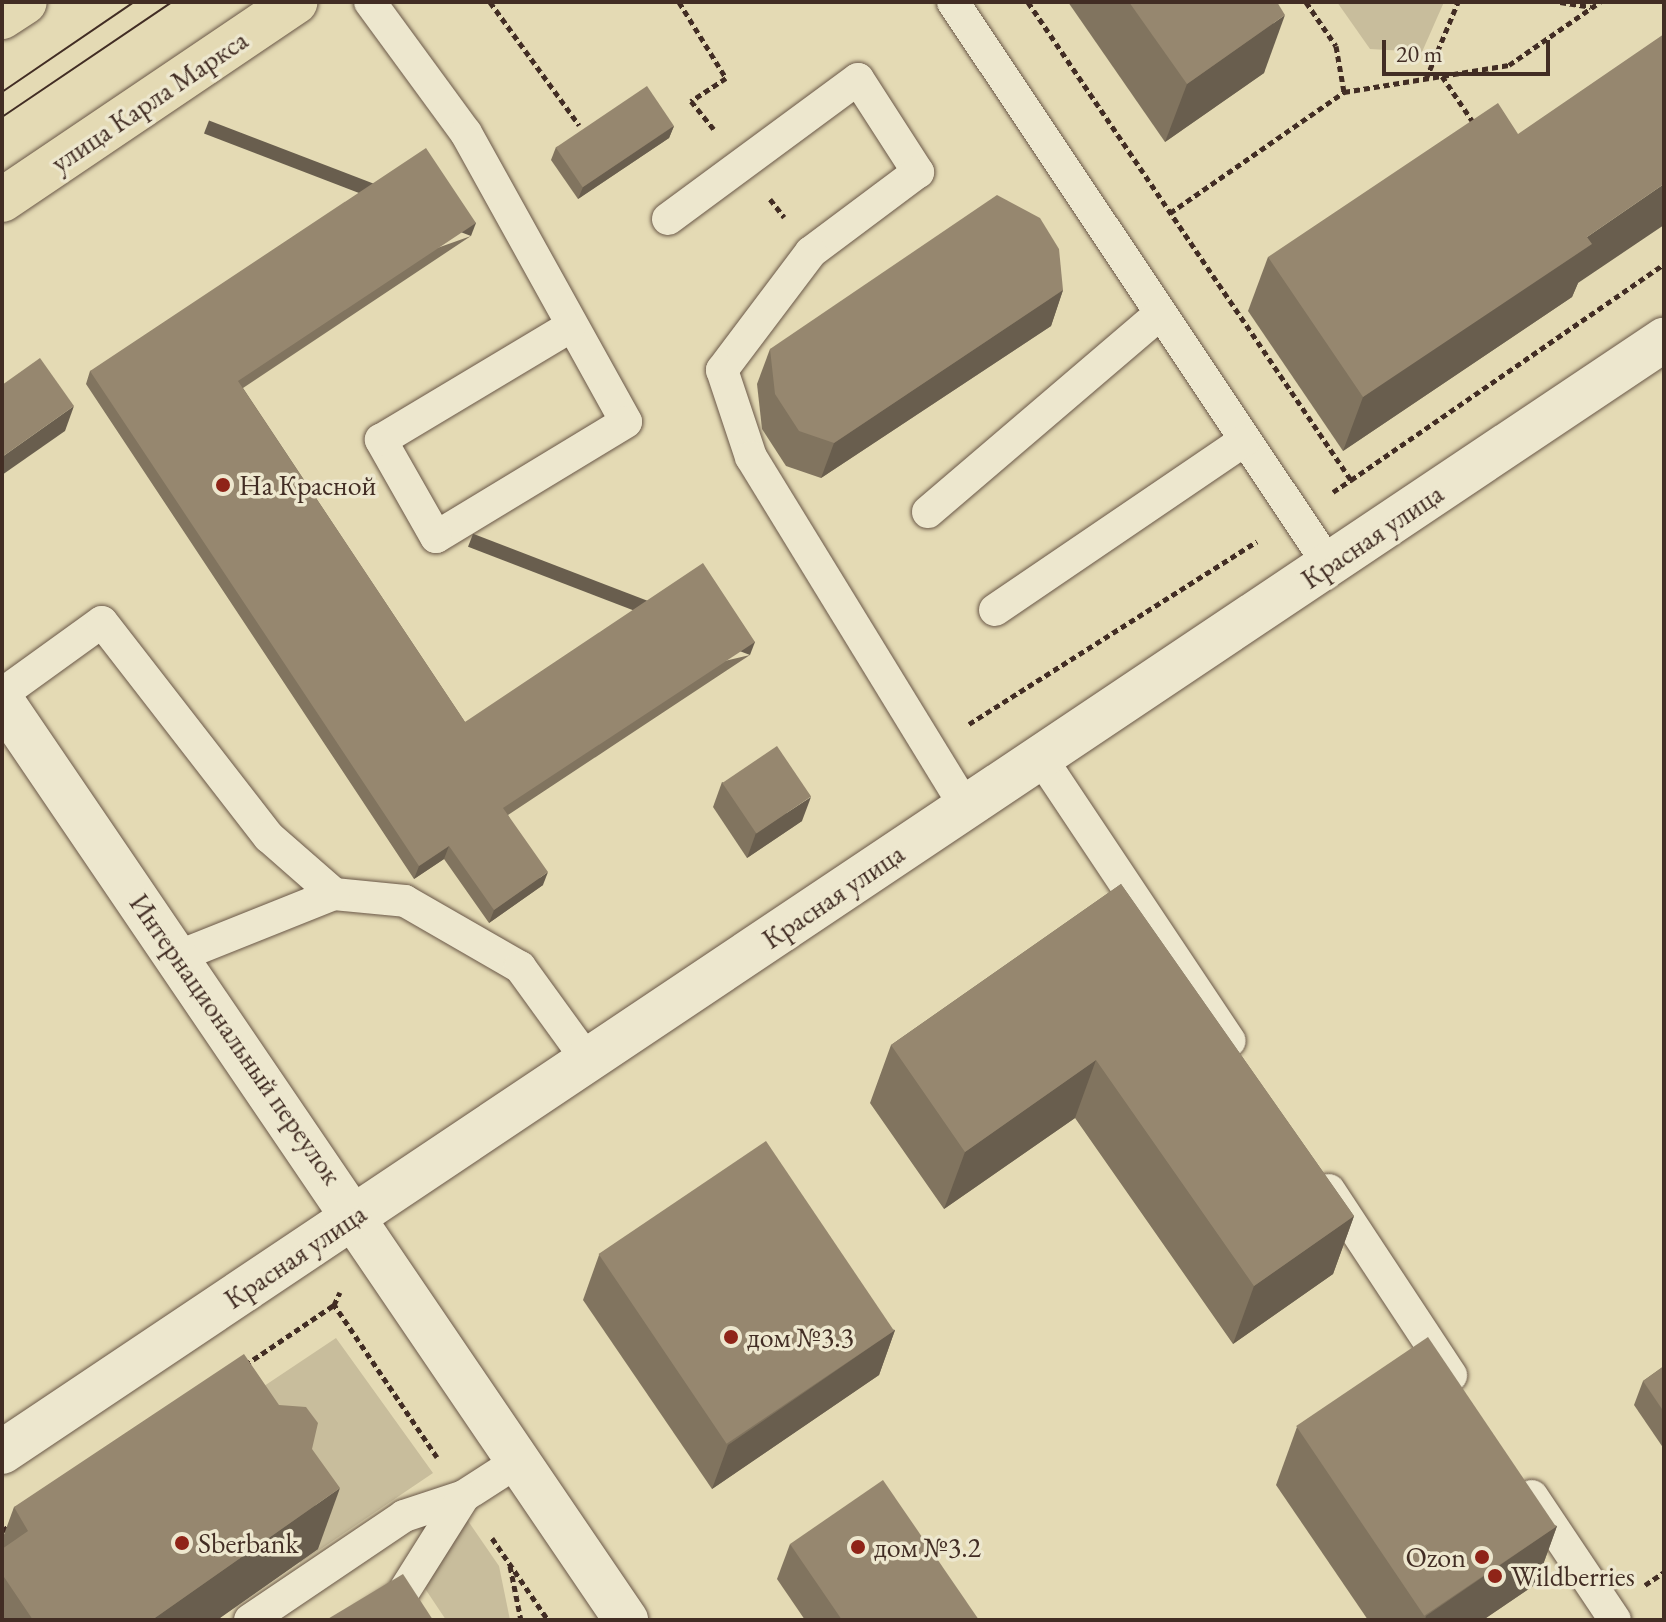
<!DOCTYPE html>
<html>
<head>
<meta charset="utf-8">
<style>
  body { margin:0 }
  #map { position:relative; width:1666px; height:1622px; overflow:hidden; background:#e4dab4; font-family:"EB Garamond",serif }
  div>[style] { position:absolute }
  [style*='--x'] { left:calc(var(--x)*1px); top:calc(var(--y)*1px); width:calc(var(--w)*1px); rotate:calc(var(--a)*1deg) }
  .green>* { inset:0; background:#c8bd9c }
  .path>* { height:5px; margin-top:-2.5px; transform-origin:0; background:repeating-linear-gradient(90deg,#422d24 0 6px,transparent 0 10px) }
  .roads { filter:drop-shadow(0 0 2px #6a5848) drop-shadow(0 0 2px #6a5848) }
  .lane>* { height:32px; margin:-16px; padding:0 16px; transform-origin:16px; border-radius:16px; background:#ede7ce }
  .street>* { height:44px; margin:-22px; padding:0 22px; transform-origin:22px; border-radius:22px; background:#ede7ce }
  .primary>* { height:44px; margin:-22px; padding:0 22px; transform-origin:22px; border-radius:22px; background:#e4dab4 }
  .tram>* { height:2px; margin:-1px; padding:0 1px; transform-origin:1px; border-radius:1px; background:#422d24 }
  .wall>* { inset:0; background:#81745f }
  .shaded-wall>* { inset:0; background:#695e4e; transform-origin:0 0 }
  .building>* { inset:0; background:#96876f; transform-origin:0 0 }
  .dots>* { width:22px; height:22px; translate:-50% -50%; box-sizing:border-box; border:4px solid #ede7ce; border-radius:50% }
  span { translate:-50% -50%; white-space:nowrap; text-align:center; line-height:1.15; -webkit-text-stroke:7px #ede7ce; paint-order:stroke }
  .street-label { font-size:28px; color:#422d24 }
  .poi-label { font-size:28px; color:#422d24 }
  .left { translate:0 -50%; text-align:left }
  .right { translate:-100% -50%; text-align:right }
  .frame { position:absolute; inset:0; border:4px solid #422d24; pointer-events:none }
  .scale { position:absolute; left:1382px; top:40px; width:168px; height:36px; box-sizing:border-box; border:4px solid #422d24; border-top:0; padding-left:10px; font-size:24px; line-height:28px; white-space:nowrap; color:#422d24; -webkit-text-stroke:6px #ede7ce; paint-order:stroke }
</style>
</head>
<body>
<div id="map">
  <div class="green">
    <i style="clip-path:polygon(1337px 2px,1444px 2px,1422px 52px,1370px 49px)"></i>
    <i style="clip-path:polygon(336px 1338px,433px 1473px,300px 1563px,272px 1523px,2px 1561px)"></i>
    <i style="clip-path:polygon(466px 1518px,499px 1566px,510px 1620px,446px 1620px,424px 1587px)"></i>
  </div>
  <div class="path">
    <i style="--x:490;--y:2;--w:152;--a:54.1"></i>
    <i style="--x:679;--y:2;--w:89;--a:58.3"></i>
    <i style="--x:726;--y:78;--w:42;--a:146.7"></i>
    <i style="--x:691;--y:101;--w:36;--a:51"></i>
    <i style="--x:1028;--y:2;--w:577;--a:55.95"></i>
    <i style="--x:1351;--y:480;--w:380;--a:-34.6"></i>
    <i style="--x:1306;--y:2;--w:53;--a:55.7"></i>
    <i style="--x:1336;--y:46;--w:47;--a:80.1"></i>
    <i style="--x:1560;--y:2;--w:31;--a:9"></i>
    <i style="--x:1442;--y:76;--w:59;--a:56"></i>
    <i style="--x:1426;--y:79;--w:83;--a:-67.4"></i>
    <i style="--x:770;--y:199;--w:23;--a:52"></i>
    <i style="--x:1170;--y:213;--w:212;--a:-34.8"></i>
    <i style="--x:1344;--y:92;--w:167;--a:-9.3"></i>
    <i style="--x:1509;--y:65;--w:111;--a:-34.7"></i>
    <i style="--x:1333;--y:492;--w:22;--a:-34"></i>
    <i style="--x:969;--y:724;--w:341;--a:-32.4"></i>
    <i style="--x:333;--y:1303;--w:186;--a:56"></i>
    <i style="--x:245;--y:1365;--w:107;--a:-34"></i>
    <i style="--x:334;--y:1305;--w:14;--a:-65"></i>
    <i style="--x:2;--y:1531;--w:12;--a:-35"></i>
    <i style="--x:492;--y:1538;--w:99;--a:55.7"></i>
    <i style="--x:510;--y:1566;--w:55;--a:78.5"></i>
    <i style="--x:1645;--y:1585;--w:23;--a:-34"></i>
  </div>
  <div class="roads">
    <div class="lane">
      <i style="--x:370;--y:2;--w:162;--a:53.8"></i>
      <i style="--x:466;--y:133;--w:330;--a:61"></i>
      <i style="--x:626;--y:422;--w:222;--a:148.8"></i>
      <i style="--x:436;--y:537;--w:112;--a:-119.6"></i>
      <i style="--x:381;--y:440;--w:220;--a:-30.9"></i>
      <i style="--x:953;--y:2;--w:677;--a:56.26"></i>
      <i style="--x:668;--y:219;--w:236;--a:-36.4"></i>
      <i style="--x:858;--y:79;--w:111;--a:57.2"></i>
      <i style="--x:918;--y:172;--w:134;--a:143.2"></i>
      <i style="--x:811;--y:252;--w:148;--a:127"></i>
      <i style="--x:722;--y:370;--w:92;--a:71.6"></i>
      <i style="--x:751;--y:457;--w:412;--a:58.5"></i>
      <i style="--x:928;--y:512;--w:306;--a:-40.5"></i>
      <i style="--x:995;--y:610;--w:302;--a:-34.2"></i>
      <i style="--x:2;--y:694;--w:123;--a:-35.8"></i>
      <i style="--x:102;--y:622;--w:272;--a:52.2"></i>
      <i style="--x:269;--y:837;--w:86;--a:41.2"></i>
      <i style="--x:334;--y:894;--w:71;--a:5.6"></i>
      <i style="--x:405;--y:901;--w:133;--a:29.9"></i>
      <i style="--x:520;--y:967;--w:116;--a:54.1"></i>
      <i style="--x:1041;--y:758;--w:340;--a:56.3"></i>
      <i style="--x:179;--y:956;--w:167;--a:-21.8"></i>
      <i style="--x:1329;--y:1190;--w:222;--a:56.6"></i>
      <i style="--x:1532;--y:1496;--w:149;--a:56.2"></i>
      <i style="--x:250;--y:1620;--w:186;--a:-34"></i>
      <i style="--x:404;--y:1516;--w:63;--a:-18.4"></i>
      <i style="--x:464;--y:1496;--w:67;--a:-32.7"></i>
      <i style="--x:365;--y:1620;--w:43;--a:-33.7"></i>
      <i style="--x:401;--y:1596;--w:118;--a:-57.8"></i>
    </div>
    <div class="street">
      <i style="--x:2;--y:701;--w:1111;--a:55.82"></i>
      <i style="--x:2;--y:1452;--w:2000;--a:-33.79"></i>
    </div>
    <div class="primary">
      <i style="--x:2;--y:17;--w:27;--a:-33"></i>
      <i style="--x:2;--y:200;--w:354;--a:-34"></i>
    </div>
  </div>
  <div class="tram">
    <i style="--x:2;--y:92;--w:160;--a:-34.3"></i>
    <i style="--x:2;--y:117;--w:205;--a:-34.1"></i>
  </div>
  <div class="wall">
    <i style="clip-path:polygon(1068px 2px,1277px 2px,1264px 73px,1165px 142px)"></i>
    <i style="clip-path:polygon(674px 126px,669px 138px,578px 199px,551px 160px,556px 147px)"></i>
    <i style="clip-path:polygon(471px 236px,243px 388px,465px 722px,750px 655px,508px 815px,543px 885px,489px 923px,444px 859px,414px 879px,86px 384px,90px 371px)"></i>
    <i style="clip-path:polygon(1268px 257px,1578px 283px,1572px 297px,1343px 451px,1248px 311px)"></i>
    <i style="clip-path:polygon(1063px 290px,1051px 326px,821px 478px,786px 466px,762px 429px,757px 384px,770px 349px)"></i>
    <i style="clip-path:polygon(722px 782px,802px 821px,747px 858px,713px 807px)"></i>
    <i style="clip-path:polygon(1121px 884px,1354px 1216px,1333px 1274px,1233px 1344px,1075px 1118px,944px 1209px,870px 1103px,891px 1045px)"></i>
    <i style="clip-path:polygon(599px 1255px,895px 1330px,879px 1375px,712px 1489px,583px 1300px)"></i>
    <i style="clip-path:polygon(1664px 1366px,1664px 1449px,1634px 1405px,1643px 1381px)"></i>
    <i style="clip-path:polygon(279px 1405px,312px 1449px,318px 1549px,217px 1620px,2px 1620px,2px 1540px,14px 1507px)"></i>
    <i style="clip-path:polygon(1297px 1427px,1557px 1526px,1536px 1584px,1483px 1620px,1368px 1620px,1276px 1485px)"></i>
    <i style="clip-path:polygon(790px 1544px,979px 1620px,805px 1620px,777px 1579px)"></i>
  </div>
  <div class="shaded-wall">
    <i style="clip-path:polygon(1285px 15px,1264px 73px,1165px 142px,1187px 84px)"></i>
    <i style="clip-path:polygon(674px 126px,669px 138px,578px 199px,583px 187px)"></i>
    <i style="clip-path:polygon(1664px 184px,1664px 225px,1578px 283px,1572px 297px,1343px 451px,1363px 397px,1587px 237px)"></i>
    <i style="left:476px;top:223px;width:14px;height:286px;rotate:111deg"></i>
    <i style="clip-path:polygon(1063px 290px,1051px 326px,821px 478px,834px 443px)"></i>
    <i style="clip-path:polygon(74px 406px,65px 431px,2px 475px,2px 457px)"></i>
    <i style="left:755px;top:642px;width:14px;height:302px;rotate:111deg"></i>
    <i style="clip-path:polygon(811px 797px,802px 821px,747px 858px,756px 833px)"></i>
    <i style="clip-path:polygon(449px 846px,444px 859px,414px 879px,419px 866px)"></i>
    <i style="clip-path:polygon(548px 872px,543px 885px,489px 923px,494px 910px)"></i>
    <i style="clip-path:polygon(1096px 1060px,1075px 1118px,944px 1209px,965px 1152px)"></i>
    <i style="clip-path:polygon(1354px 1216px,1333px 1274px,1233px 1344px,1254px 1286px)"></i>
    <i style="clip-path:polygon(895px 1330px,879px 1375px,712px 1489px,728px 1445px)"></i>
    <i style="clip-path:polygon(340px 1488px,318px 1549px,217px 1620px,152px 1620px)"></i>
    <i style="clip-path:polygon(1557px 1526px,1536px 1584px,1483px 1620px,1425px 1620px,1426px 1616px)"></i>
  </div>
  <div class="building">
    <i style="clip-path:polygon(1129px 2px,1277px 2px,1285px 15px,1187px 84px)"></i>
    <i style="clip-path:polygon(1664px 34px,1664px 184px,1587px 237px,1592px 244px,1363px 397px,1268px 257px,1498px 103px,1518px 134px)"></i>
    <i style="left:647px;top:86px;width:48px;height:110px;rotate:56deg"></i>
    <i style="clip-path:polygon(426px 148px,476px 223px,238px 381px,465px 722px,703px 563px,755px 642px,503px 808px,548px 872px,494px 910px,449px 846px,419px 866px,90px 371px)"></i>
    <i style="clip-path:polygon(997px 195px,1040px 218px,1059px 249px,1063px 290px,834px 443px,799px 431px,775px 394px,770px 349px)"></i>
    <i style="clip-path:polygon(40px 358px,74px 406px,2px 457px,2px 385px)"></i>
    <i style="left:777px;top:746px;width:61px;height:66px;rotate:56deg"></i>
    <i style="clip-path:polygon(1121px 884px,1354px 1216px,1254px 1286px,1096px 1060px,965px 1152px,891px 1045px)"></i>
    <i style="left:766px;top:1141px;width:229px;height:202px;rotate:56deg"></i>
    <i style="left:1428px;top:1337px;width:229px;height:159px;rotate:56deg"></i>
    <i style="clip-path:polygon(244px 1354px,279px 1405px,306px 1407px,318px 1423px,312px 1449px,340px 1488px,152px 1620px,33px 1620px,2px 1574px,2px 1549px,28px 1531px,14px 1507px)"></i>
    <i style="clip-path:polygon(1664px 1366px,1664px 1412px,1643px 1381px)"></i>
    <i style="clip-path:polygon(883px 1480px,979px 1620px,842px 1620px,790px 1544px)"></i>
    <i style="clip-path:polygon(403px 1574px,433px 1620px,326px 1620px)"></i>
  </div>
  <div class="dots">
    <i style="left:223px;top:485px;background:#8f2418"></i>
    <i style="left:731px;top:1337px;background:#8f2418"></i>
    <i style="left:182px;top:1543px;background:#8f2418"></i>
    <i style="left:858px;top:1547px;background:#8f2418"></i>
    <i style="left:1482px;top:1557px;background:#8f2418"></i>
    <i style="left:1495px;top:1576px;background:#8f2418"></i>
  </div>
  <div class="street-label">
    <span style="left:149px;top:101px;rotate:-34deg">улица Карла Маркса</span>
    <span style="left:1372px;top:536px;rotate:-34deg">Красная улица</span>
    <span style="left:833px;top:896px;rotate:-34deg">Красная улица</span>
    <span style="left:236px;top:1039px;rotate:55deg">Интернациональный переулок</span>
    <span style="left:295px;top:1256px;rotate:-34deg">Красная улица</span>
  </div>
  <div class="poi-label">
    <span class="left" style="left:239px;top:485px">На Красной</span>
    <span class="left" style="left:747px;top:1337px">дом №3.3</span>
    <span class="left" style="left:198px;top:1543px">Sberbank</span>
    <span class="left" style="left:874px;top:1547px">дом №3.2</span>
    <span class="right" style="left:1466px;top:1557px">Ozon</span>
    <span class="left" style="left:1511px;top:1576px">Wildberries</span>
  </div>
  <div class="frame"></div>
  <div class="scale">20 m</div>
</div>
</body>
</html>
